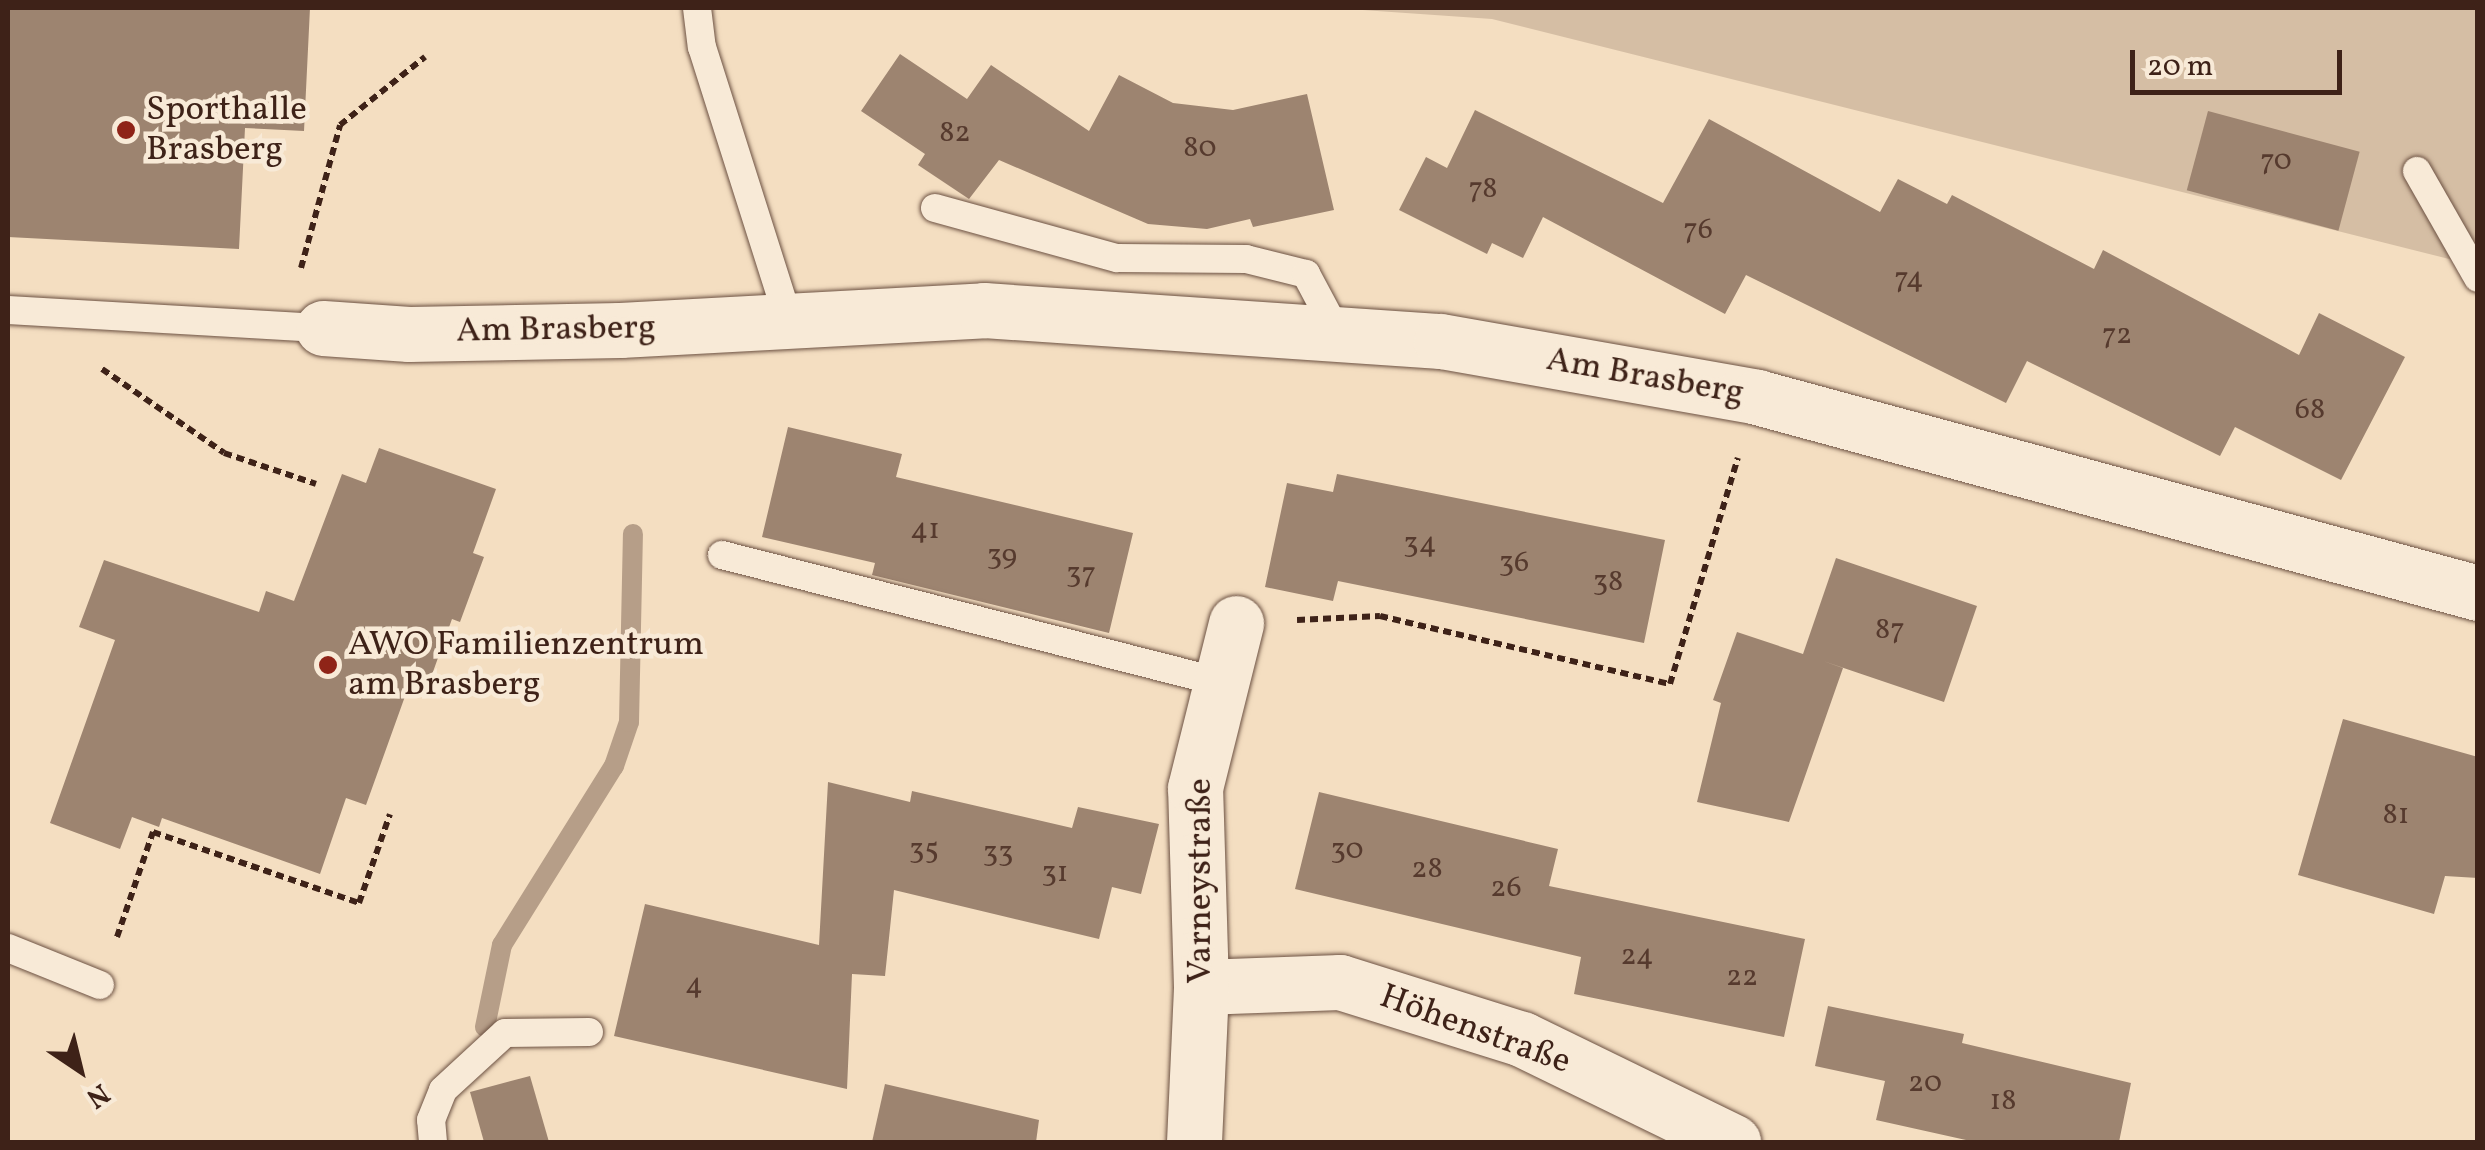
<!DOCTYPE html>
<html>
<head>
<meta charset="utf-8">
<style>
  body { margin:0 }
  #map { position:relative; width:2485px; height:1150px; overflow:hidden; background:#f4dec1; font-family:Vollkorn,serif }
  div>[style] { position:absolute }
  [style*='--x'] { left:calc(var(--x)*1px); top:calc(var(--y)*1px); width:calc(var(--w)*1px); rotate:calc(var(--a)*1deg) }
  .green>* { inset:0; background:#d5bea4 }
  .stream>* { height:20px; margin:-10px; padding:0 10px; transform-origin:10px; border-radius:10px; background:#b69e88 }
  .building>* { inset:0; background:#9d8470; transform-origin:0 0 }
  .path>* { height:6px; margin-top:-3px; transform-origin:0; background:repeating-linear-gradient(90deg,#3e2218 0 8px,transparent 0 13px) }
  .roads { filter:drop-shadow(0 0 2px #6c5142) drop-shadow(0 0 2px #6c5142) }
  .service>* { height:28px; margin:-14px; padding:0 14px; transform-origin:14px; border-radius:14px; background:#f8ead7 }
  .minor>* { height:55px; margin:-27.5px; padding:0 27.5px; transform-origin:27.5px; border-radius:27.5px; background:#f8ead7 }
  .dots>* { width:28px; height:28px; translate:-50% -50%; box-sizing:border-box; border:5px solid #f8ead7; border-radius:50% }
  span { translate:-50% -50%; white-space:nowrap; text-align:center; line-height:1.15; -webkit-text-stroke:9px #f8ead7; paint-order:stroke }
  .number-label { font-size:30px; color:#563a2e }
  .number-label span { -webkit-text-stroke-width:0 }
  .poi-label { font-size:35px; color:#3e2218 }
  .left { translate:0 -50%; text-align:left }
  .street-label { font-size:35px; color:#3e2218 }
  .frame { position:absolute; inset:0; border:10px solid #3e2218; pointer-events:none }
  .north { position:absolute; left:30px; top:1020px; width:100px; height:100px; -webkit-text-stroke:8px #f8ead7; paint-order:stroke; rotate:145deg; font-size:28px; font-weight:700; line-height:40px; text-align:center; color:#3e2218 }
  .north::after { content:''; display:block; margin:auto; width:35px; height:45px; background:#3e2218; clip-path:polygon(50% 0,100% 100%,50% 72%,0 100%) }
  .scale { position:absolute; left:2130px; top:50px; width:212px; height:45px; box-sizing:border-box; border:5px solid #3e2218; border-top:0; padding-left:12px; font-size:30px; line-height:35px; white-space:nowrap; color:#3e2218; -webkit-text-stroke:8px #f8ead7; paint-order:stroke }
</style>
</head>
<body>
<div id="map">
  <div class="green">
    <i style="clip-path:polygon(1334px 8px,2477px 8px,2477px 266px,1492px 19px)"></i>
  </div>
  <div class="stream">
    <i style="--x:485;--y:1027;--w:84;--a:-78.3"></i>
    <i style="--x:502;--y:945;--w:211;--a:-58"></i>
    <i style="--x:614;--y:766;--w:46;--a:-71.2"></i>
    <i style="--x:629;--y:722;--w:188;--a:-88.8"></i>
  </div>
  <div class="building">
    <i style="clip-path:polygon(8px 8px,310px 8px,304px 131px,245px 128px,239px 249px,8px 237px)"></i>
    <i style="clip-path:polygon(900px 54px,967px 99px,991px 65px,1089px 131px,1119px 75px,1173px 103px,1233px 110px,1307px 94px,1334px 210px,1253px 227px,1250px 219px,1207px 229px,1148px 224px,999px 160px,969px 199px,918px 165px,925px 154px,861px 111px)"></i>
    <i style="clip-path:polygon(1475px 110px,1663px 203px,1709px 119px,1880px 212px,1898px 179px,1947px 204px,1952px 195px,2094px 269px,2103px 250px,2299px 355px,2319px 313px,2405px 357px,2341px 480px,2235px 427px,2220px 456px,2027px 361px,2006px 403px,1746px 275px,1725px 314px,1543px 217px,1523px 258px,1492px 243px,1487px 254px,1399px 210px,1426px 157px,1447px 168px)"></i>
    <i style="left:2208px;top:111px;width:157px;height:82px;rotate:15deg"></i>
    <i style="clip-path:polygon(788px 427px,902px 454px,896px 477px,1133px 533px,1109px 633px,872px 575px,875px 563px,762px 537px)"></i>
    <i style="clip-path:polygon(379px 448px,496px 489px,473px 553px,484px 557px,460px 622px,452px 619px,425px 694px,408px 688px,366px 805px,346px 798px,320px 874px,162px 818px,159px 827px,132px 817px,120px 849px,50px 823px,115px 640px,79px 627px,104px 560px,259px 612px,266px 591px,294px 601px,342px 474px,366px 483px)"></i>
    <i style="clip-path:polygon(1337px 474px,1665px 540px,1644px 643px,1338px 581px,1333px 601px,1265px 587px,1287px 483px,1333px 492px)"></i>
    <i style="clip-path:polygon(1836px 558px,1977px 606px,1944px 702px,1823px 661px,1843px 668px,1789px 822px,1697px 802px,1721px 703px,1713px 700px,1737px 632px,1803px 654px)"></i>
    <i style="clip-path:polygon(2343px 719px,2478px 757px,2478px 878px,2445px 876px,2434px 914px,2298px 875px)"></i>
    <i style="clip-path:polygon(828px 782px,910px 802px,912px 791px,1072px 828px,1078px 807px,1159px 824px,1141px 894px,1112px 887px,1099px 939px,894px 890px,885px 976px,852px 974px,847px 1089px,614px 1036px,645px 904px,819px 945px)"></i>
    <i style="clip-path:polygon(1319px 792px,1558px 849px,1549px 886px,1805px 939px,1784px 1037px,1574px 994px,1581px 957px,1295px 889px)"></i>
    <i style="clip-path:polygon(1828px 1006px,1964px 1034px,1962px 1043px,2131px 1083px,2119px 1142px,1975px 1142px,1876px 1120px,1885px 1081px,1815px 1066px)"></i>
    <i style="clip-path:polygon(530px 1076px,549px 1142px,484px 1142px,470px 1092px)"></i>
    <i style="clip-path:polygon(885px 1084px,1039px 1120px,1036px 1142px,872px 1142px)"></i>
  </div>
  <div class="path">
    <i style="--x:301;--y:268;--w:148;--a:-74.7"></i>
    <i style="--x:340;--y:125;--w:109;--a:-38.7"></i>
    <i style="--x:102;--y:369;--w:148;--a:34.5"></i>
    <i style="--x:224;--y:453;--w:97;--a:18.6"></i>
    <i style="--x:1297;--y:620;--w:83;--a:-2.8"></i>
    <i style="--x:1380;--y:616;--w:298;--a:13.2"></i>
    <i style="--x:1670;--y:684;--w:236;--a:-73.3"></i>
    <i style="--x:117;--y:937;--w:111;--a:-71.1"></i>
    <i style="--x:153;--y:832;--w:218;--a:19"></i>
    <i style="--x:359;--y:903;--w:94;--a:-70.8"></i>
  </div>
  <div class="roads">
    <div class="service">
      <i style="--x:697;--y:8;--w:39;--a:83"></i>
      <i style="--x:702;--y:47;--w:287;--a:72.4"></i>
      <i style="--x:2417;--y:171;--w:123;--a:60.3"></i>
      <i style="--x:935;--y:208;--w:189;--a:15.4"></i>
      <i style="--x:1117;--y:258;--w:129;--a:0.4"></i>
      <i style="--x:1246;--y:259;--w:62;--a:14"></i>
      <i style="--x:1306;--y:274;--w:68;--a:61.9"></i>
      <i style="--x:8;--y:310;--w:316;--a:3.3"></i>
      <i style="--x:722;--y:555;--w:514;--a:14.31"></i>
      <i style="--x:8;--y:948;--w:99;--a:21.9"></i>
      <i style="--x:433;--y:1142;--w:22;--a:-95"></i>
      <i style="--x:431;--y:1120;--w:32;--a:-68"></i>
      <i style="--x:443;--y:1090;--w:84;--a:-42.6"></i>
      <i style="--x:505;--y:1033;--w:84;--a:-0.7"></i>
    </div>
    <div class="minor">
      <i style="--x:323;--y:328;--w:86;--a:4"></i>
      <i style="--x:409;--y:334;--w:211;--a:-1.1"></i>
      <i style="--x:620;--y:330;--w:365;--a:-3.1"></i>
      <i style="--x:984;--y:310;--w:458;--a:3.9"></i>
      <i style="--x:1441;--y:341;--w:321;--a:10"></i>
      <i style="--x:1757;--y:397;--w:747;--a:15.21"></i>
      <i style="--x:1201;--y:987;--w:139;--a:-2.1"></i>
      <i style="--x:1340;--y:982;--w:191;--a:17.4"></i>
      <i style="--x:1522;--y:1039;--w:235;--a:26"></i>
      <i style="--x:1194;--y:1142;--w:155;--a:-87.4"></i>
      <i style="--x:1201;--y:987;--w:199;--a:-91.7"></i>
      <i style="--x:1195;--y:788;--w:170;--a:-76"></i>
    </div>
  </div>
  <div class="dots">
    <i style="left:126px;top:130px;background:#8f2418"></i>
    <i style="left:328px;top:665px;background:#8f2418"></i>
  </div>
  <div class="number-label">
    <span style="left:955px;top:133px">82</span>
    <span style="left:1200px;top:148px">80</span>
    <span style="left:2276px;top:161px">70</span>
    <span style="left:1483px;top:189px">78</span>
    <span style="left:1698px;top:230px">76</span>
    <span style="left:1909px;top:279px">74</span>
    <span style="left:2117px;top:335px">72</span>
    <span style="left:2310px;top:410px">68</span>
    <span style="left:925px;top:530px">41</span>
    <span style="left:1420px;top:544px">34</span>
    <span style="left:1002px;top:556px">39</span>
    <span style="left:1514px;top:563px">36</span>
    <span style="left:1081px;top:574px">37</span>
    <span style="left:1608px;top:582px">38</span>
    <span style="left:1890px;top:630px">87</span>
    <span style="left:2396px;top:815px">81</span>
    <span style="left:924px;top:850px">35</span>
    <span style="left:1347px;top:850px">30</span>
    <span style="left:998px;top:853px">33</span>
    <span style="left:1427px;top:869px">28</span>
    <span style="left:1055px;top:873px">31</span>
    <span style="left:1506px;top:888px">26</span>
    <span style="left:1637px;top:956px">24</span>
    <span style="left:1742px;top:977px">22</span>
    <span style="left:694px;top:985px">4</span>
    <span style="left:1925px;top:1083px">20</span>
    <span style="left:2003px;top:1101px">18</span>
  </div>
  <div class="poi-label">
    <span class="left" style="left:146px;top:130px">Sporthalle<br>Brasberg</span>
    <span class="left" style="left:348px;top:665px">AWO Familienzentrum<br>am Brasberg</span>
  </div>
  <div class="street-label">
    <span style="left:556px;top:330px;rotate:-1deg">Am Brasberg</span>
    <span style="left:1645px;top:377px;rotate:10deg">Am Brasberg</span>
    <span style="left:1201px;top:881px;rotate:-90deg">Varneystraße</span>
    <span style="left:1475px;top:1030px;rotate:20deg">Höhenstraße</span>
  </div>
  <div class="frame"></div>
  <div class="north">N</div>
  <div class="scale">20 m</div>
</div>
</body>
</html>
